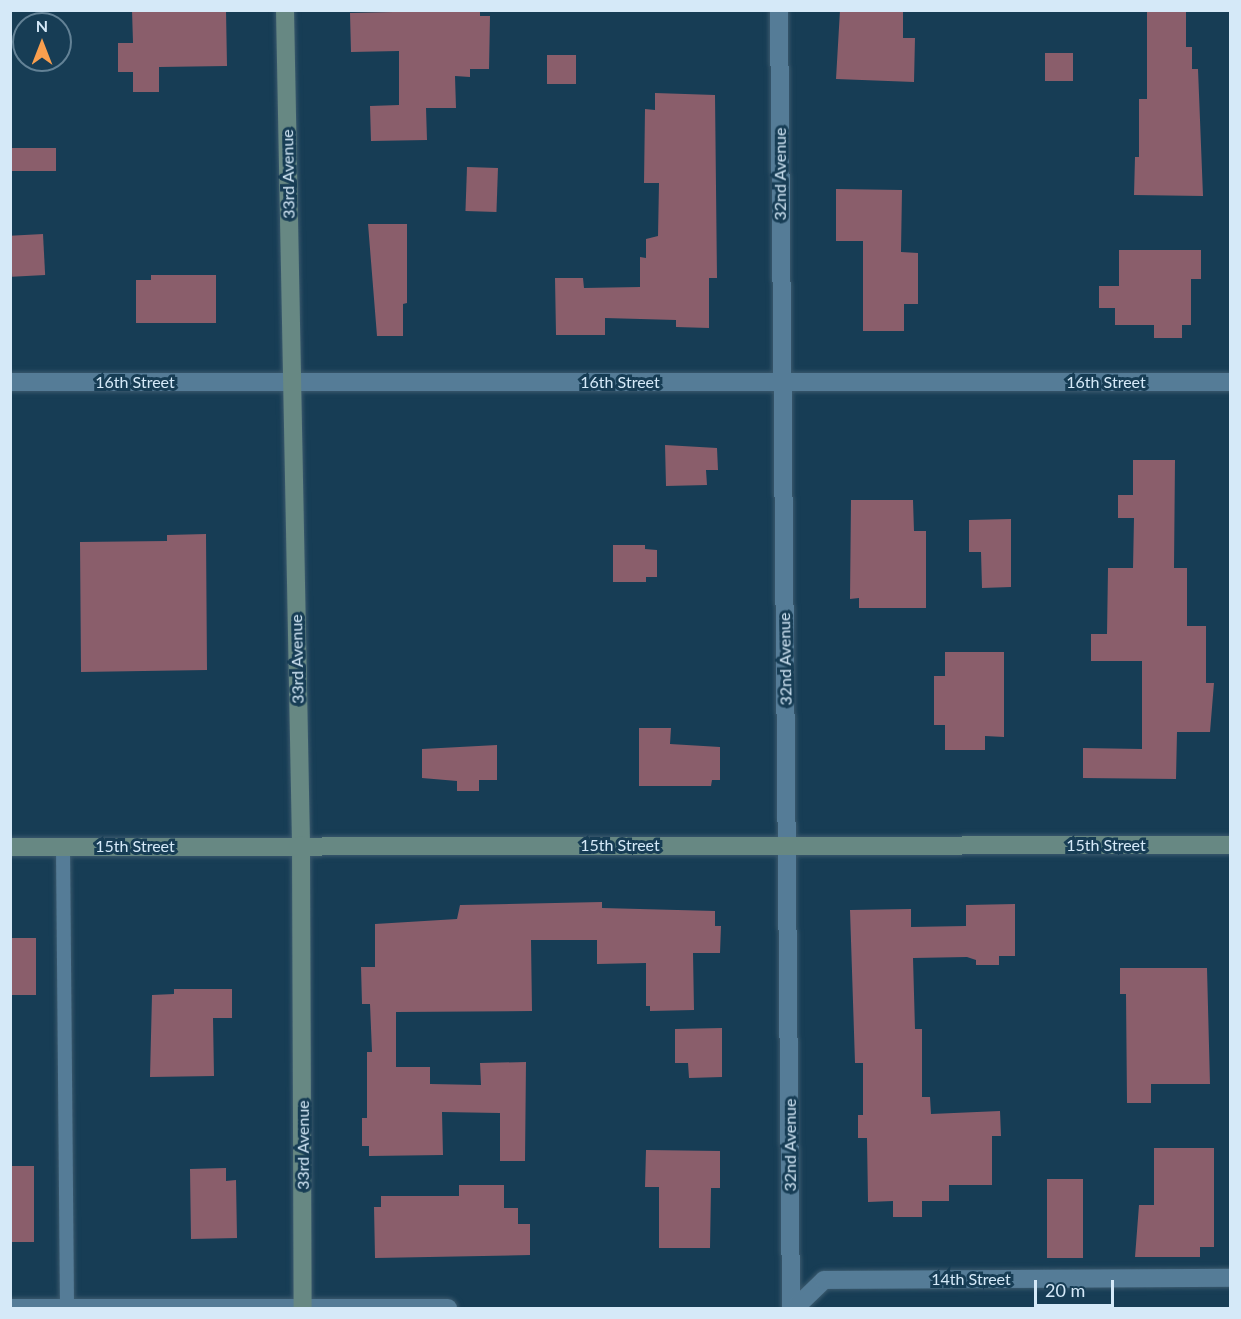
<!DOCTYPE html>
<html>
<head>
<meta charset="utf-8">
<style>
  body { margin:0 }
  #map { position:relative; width:1241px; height:1319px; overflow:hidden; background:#173d55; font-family:Lato,sans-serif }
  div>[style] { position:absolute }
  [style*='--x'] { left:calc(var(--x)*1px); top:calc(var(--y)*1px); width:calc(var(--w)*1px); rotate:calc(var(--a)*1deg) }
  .building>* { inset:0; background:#8a5e6b; transform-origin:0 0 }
  .roads { filter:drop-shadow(0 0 2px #3c5a6e) drop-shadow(0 0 2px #3c5a6e) }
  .lane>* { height:14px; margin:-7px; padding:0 7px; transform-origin:7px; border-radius:7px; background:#557c97 }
  .street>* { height:18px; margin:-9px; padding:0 9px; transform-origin:9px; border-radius:9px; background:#557c97 }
  .secondary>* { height:18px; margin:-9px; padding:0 9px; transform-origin:9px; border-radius:9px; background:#678883 }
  span { translate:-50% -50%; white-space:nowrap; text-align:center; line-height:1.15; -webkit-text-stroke:6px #173d55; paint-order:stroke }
  .street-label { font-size:16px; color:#d5e9f8 }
  .frame { position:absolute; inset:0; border:12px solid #d5e9f8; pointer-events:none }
  .north { position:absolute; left:12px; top:12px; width:60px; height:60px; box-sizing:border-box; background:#173d55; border:2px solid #638296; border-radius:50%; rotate:0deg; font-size:16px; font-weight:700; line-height:24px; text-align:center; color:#d5e9f8 }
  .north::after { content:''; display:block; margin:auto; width:21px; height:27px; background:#fa9f4e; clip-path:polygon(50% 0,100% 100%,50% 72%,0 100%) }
  .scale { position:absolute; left:1034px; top:1280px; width:80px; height:27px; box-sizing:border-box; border:3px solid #d5e9f8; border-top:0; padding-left:8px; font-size:18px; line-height:21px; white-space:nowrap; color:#d5e9f8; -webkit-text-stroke:4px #173d55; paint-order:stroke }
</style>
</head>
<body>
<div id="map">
  <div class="building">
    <i style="clip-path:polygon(132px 10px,226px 10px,227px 66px,159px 67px,159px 92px,133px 92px,133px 72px,118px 72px,118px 43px,133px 43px)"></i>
    <i style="clip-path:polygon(480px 10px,480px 16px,490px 16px,489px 69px,470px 69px,470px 77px,455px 76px,456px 108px,426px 108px,427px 140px,371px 141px,370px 106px,399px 105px,399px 51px,351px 52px,350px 13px)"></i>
    <i style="clip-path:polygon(840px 10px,903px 10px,903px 38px,915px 38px,914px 82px,836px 79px)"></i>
    <i style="clip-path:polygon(1147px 10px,1186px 10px,1186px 47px,1192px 47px,1192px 69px,1198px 69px,1203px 196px,1134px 195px,1135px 157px,1139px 157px,1139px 99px,1147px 99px)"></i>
    <i style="left:1073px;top:53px;width:28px;height:28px;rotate:90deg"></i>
    <i style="left:547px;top:55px;width:29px;height:29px"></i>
    <i style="clip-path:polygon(655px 93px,715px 95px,717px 278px,709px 278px,709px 328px,676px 327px,676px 320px,605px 318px,605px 335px,556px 335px,555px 278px,583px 278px,584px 288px,640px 287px,640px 257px,646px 258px,646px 239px,658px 236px,659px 183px,644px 183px,645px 109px,655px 110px)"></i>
    <i style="left:10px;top:148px;width:46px;height:23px"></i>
    <i style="left:467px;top:167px;width:31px;height:44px;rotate:2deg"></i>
    <i style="clip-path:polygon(836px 189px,902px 190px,901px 252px,918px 253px,918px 304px,904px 304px,904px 331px,863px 331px,863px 241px,836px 241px)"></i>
    <i style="clip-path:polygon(368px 224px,407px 224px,407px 303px,403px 304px,403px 336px,377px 336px)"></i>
    <i style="left:43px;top:234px;width:41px;height:33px;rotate:87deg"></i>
    <i style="clip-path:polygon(1119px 250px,1201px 250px,1201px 279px,1191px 279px,1191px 325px,1182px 325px,1182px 338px,1154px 338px,1154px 325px,1115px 325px,1115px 308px,1099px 308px,1099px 286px,1119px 286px)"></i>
    <i style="clip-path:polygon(151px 275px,216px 275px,216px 323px,136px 323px,136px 280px,151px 280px)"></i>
    <i style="clip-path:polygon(665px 445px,717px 448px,718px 470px,706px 470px,707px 485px,666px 486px)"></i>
    <i style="clip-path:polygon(1133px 460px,1175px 460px,1174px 568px,1187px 568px,1187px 626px,1206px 626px,1206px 683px,1214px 683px,1210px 732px,1177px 732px,1176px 779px,1083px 778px,1083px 748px,1142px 749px,1142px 661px,1091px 661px,1091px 634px,1107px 634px,1108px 568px,1133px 568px,1134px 518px,1118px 518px,1118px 495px,1133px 495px)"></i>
    <i style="clip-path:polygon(851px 500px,913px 500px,914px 531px,926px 531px,926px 608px,859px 608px,859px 598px,850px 599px)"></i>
    <i style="clip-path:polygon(1011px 519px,1011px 587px,982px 588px,981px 552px,969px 552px,969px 520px)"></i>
    <i style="clip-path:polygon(206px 534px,207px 670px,81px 672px,80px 542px,167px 541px,167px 535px)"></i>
    <i style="clip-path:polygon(613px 545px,645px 545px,645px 549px,657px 550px,657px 577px,646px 577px,646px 582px,613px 582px)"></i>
    <i style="clip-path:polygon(945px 652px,1004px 652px,1004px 737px,985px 736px,985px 750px,945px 750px,945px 725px,934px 725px,934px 676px,945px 676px)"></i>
    <i style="clip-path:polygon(639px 728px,671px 728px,670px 744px,720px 747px,720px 780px,712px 780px,711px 786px,639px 786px)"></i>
    <i style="clip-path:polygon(497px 745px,497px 780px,479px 780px,479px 791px,457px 791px,457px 781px,422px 778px,422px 749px)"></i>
    <i style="clip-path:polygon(602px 902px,602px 908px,715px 911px,715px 926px,721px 926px,720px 953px,693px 953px,694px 1010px,650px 1011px,650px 1006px,646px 1006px,646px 963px,597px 964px,597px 940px,531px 940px,532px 1011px,396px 1012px,396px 1067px,430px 1067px,430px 1084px,481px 1085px,480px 1063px,526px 1062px,525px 1161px,500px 1161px,500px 1113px,442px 1112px,443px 1155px,369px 1156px,369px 1146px,362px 1146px,362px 1118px,367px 1118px,367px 1052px,372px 1052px,370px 1004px,362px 1004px,361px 967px,375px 967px,375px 924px,457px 919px,460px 905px)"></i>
    <i style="clip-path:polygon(1015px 904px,1015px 956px,999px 956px,999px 965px,976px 965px,976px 960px,967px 957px,913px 958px,915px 1029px,922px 1029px,922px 1097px,930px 1097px,931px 1114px,1000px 1111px,1001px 1136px,992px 1136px,992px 1185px,949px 1185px,949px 1201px,922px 1201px,922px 1217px,893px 1217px,893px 1201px,868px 1202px,867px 1138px,858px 1138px,858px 1115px,863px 1115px,863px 1063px,855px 1063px,850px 910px,911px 909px,911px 927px,966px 926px,966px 905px)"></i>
    <i style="left:10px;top:938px;width:26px;height:57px"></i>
    <i style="clip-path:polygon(1120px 968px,1207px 968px,1210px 1084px,1151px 1084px,1151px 1103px,1127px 1103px,1126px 994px,1120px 994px)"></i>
    <i style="clip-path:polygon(174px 989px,232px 989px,232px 1018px,213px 1018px,214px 1076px,150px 1077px,152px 995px,174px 994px)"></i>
    <i style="clip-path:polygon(722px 1028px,722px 1077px,689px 1078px,688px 1063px,675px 1063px,675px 1029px)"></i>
    <i style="clip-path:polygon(1154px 1148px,1214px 1148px,1214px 1247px,1200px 1247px,1200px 1257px,1135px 1257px,1139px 1205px,1154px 1205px)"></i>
    <i style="clip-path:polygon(646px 1150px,720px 1151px,720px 1188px,711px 1188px,710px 1248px,659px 1248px,659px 1187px,645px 1187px)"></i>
    <i style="left:10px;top:1166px;width:24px;height:76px"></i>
    <i style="clip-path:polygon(226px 1168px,226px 1181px,236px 1180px,237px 1238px,191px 1239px,190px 1169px)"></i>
    <i style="left:1047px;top:1179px;width:36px;height:79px"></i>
    <i style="clip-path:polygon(459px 1185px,504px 1185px,504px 1208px,518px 1208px,518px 1224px,530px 1224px,530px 1255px,375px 1258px,374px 1207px,381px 1207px,381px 1196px,459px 1196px)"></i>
  </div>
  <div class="roads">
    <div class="lane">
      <i style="--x:63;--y:847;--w:461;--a:89.5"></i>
    </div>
    <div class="street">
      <i style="--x:779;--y:10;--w:1298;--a:89.47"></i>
      <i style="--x:10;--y:382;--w:1220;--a:0"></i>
      <i style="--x:10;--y:1308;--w:438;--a:0"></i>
      <i style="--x:795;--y:1308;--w:40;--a:-44"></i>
      <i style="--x:824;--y:1280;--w:406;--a:-0.3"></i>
    </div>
    <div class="secondary">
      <i style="--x:285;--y:10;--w:835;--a:88.9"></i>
      <i style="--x:301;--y:845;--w:463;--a:89.8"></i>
      <i style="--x:10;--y:847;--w:1220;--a:-0.09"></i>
    </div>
  </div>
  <div class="street-label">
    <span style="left:288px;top:174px;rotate:-91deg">33rd Avenue</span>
    <span style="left:780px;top:174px;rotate:-90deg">32nd Avenue</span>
    <span style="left:135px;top:382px">16th Street</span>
    <span style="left:620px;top:382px">16th Street</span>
    <span style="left:1106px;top:382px">16th Street</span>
    <span style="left:297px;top:659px;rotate:-91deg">33rd Avenue</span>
    <span style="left:785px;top:659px;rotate:-91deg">32nd Avenue</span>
    <span style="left:620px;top:845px">15th Street</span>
    <span style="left:1106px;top:845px">15th Street</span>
    <span style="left:135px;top:846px">15th Street</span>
    <span style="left:303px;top:1145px;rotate:-90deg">33rd Avenue</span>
    <span style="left:790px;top:1145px;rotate:-90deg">32nd Avenue</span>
    <span style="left:971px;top:1279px">14th Street</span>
  </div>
  <div class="frame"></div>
  <div class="north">N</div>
  <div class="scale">20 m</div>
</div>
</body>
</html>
